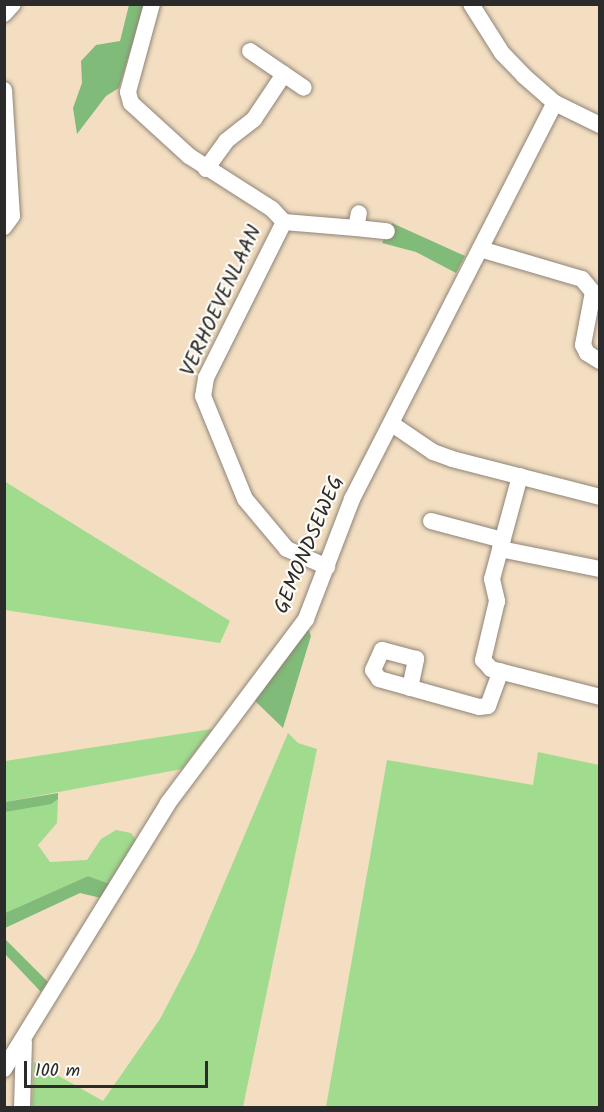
<!DOCTYPE html>
<html>
<head>
<meta charset="utf-8">
<style>
  body { margin:0 }
  #map { position:relative; width:604px; height:1112px; overflow:hidden; background:#f3dec2; font-family:Kalam,sans-serif }
  div>[style] { position:absolute }
  [style*='--x'] { left:calc(var(--x)*1px); top:calc(var(--y)*1px); width:calc(var(--w)*1px); rotate:calc(var(--a)*1deg) }
  .green>* { inset:0; background:#a0db8e }
  .forest>* { inset:0; background:#80bb79 }
  .roads { filter:drop-shadow(0 0 2px #8f8476) drop-shadow(0 0 2px #8f8476) }
  .minor>* { height:16px; margin:-8px; padding:0 8px; transform-origin:8px; border-radius:8px; background:#fff }
  span { translate:-50% -50%; white-space:nowrap; text-align:center; line-height:1.15; -webkit-text-stroke:4.5px #fdfcf7; paint-order:stroke }
  .street-label { font-size:21px; color:#2b2b2b }
  .frame { position:absolute; inset:0; border:6px solid #2b2b2b; pointer-events:none }
  .scale { position:absolute; left:24px; top:1061px; width:184px; height:27px; box-sizing:border-box; border:3px solid #2b2b2b; border-top:0; padding-left:8px; font-size:18px; line-height:21px; white-space:nowrap; color:#2b2b2b; -webkit-text-stroke:4px #fdfcf7; paint-order:stroke }
</style>
</head>
<body>
<div id="map">
  <div class="green">
    <i style="clip-path:polygon(4px 481px,230px 621px,220px 643px,5px 610px)"></i>
    <i style="clip-path:polygon(212px 729px,182px 769px,5px 802px,5px 761px)"></i>
    <i style="clip-path:polygon(288px 733px,298px 743px,317px 749px,243px 1107px,32px 1107px,34px 1062px,103px 1101px,160px 1019px,195px 952px)"></i>
    <i style="clip-path:polygon(538px 752px,599px 765px,599px 1107px,326px 1107px,387px 760px,533px 785px)"></i>
    <i style="clip-path:polygon(58px 799px,57px 823px,38px 845px,50px 862px,87px 860px,101px 839px,116px 830px,131px 833px,137px 841px,110px 884px,88px 876px,5px 913px,5px 812px)"></i>
  </div>
  <div class="forest">
    <i style="clip-path:polygon(129px 5px,144px 5px,119px 88px,106px 96px,77px 134px,73px 108px,82px 83px,81px 61px,96px 45px,120px 41px)"></i>
    <i style="clip-path:polygon(392px 223px,465px 256px,456px 273px,416px 252px,382px 243px)"></i>
    <i style="clip-path:polygon(307px 627px,311px 636px,283px 728px,251px 697px)"></i>
    <i style="clip-path:polygon(58px 793px,58px 799px,51px 804px,5px 812px,5px 802px)"></i>
    <i style="clip-path:polygon(88px 876px,110px 884px,101px 898px,80px 893px,5px 928px,5px 913px)"></i>
    <i style="clip-path:polygon(4px 938px,48px 982px,41px 992px,5px 954px)"></i>
  </div>
  <div class="roads">
    <div class="minor">
      <i style="--x:152;--y:4;--w:91;--a:105.3"></i>
      <i style="--x:128;--y:92;--w:11;--a:75"></i>
      <i style="--x:131;--y:103;--w:79;--a:42.4"></i>
      <i style="--x:189;--y:156;--w:98;--a:32.6"></i>
      <i style="--x:272;--y:209;--w:18;--a:47"></i>
      <i style="--x:471;--y:4;--w:58;--a:57.7"></i>
      <i style="--x:502;--y:53;--w:32;--a:46"></i>
      <i style="--x:524;--y:76;--w:41;--a:41.1"></i>
      <i style="--x:555;--y:103;--w:50;--a:26.1"></i>
      <i style="--x:4;--y:14;--w:13;--a:-48"></i>
      <i style="--x:250;--y:51;--w:65;--a:34.4"></i>
      <i style="--x:4;--y:90;--w:126;--a:86.4"></i>
      <i style="--x:12;--y:216;--w:14;--a:126"></i>
      <i style="--x:206;--y:169;--w:34;--a:-54"></i>
      <i style="--x:226;--y:141;--w:36;--a:-38"></i>
      <i style="--x:254;--y:119;--w:54;--a:-56.3"></i>
      <i style="--x:284;--y:222;--w:174;--a:116.6"></i>
      <i style="--x:206;--y:378;--w:18;--a:99"></i>
      <i style="--x:203;--y:396;--w:111;--a:67.8"></i>
      <i style="--x:245;--y:499;--w:65;--a:50"></i>
      <i style="--x:287;--y:549;--w:44;--a:24.2"></i>
      <i style="--x:284;--y:222;--w:72;--a:4.8"></i>
      <i style="--x:356;--y:228;--w:15;--a:-79"></i>
      <i style="--x:356;--y:228;--w:31;--a:6"></i>
      <i style="--x:480;--y:249;--w:106;--a:16.4"></i>
      <i style="--x:582;--y:279;--w:17;--a:50"></i>
      <i style="--x:593;--y:292;--w:54;--a:100.7"></i>
      <i style="--x:583;--y:345;--w:9;--a:63"></i>
      <i style="--x:587;--y:353;--w:15;--a:32"></i>
      <i style="--x:392;--y:424;--w:50;--a:34.3"></i>
      <i style="--x:433;--y:452;--w:20;--a:20"></i>
      <i style="--x:452;--y:459;--w:153;--a:14.4"></i>
      <i style="--x:520;--y:476;--w:107;--a:105.2"></i>
      <i style="--x:492;--y:579;--w:23;--a:77"></i>
      <i style="--x:497;--y:601;--w:61;--a:103.3"></i>
      <i style="--x:483;--y:660;--w:12;--a:48"></i>
      <i style="--x:491;--y:669;--w:113;--a:14.4"></i>
      <i style="--x:431;--y:521;--w:74;--a:14.8"></i>
      <i style="--x:500;--y:549;--w:102;--a:11.3"></i>
      <i style="--x:410;--y:688;--w:30;--a:-78"></i>
      <i style="--x:416;--y:659;--w:35;--a:-165"></i>
      <i style="--x:382;--y:650;--w:22;--a:114"></i>
      <i style="--x:373;--y:670;--w:11;--a:56"></i>
      <i style="--x:379;--y:679;--w:104;--a:15.6"></i>
      <i style="--x:479;--y:707;--w:9;--a:-6"></i>
      <i style="--x:488;--y:706;--w:37;--a:-70"></i>
      <i style="--x:4;--y:1069;--w:312;--a:-58.3"></i>
      <i style="--x:168;--y:803;--w:230;--a:-53.1"></i>
      <i style="--x:306;--y:619;--w:129;--a:-69"></i>
      <i style="--x:352;--y:499;--w:445;--a:-62.9"></i>
      <i style="--x:22;--y:1108;--w:66;--a:-88.3"></i>
    </div>
  </div>
  <div class="street-label">
    <span style="left:222px;top:301px;rotate:-65deg">VERHOEVENLAAN</span>
    <span style="left:310px;top:545px;rotate:-67deg">GEMONDSEWEG</span>
  </div>
  <div class="frame"></div>
  <div class="scale">100 m</div>
</div>
</body>
</html>
